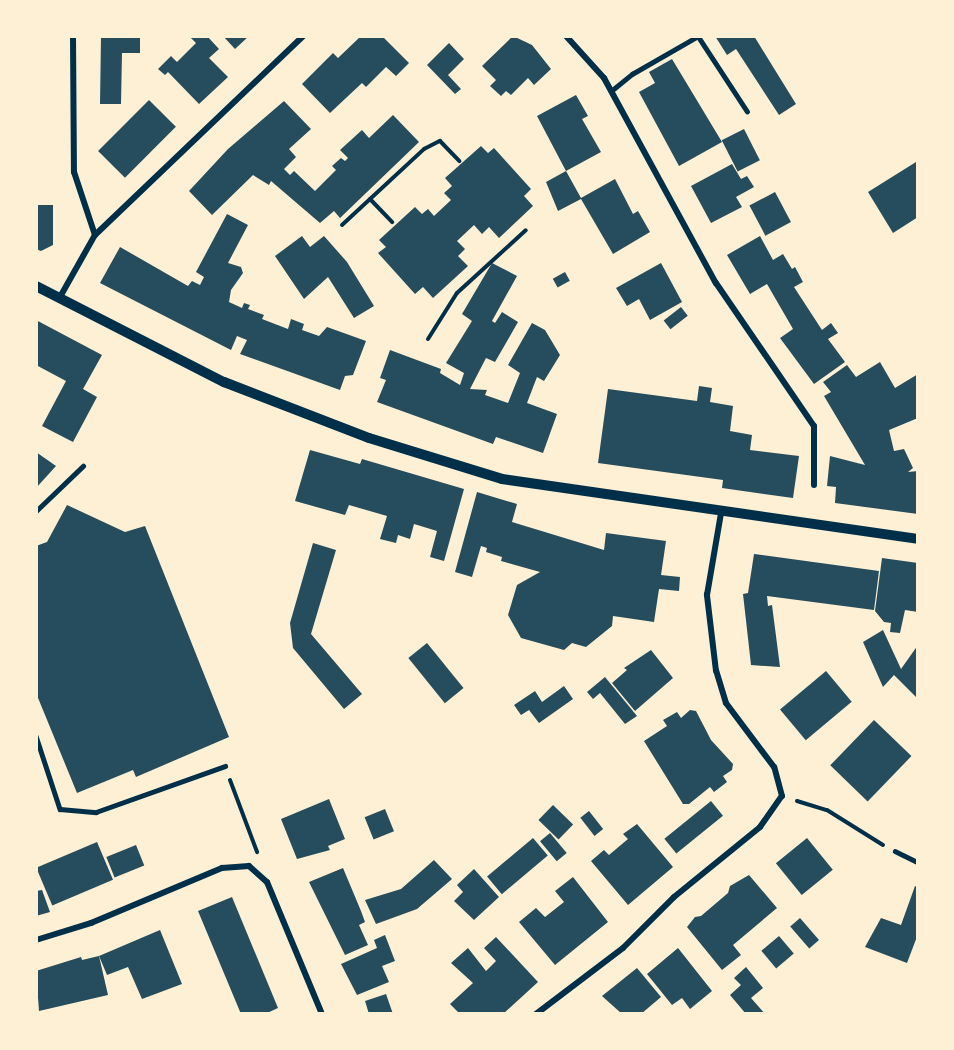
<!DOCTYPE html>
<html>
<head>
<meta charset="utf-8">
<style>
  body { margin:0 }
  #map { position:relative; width:954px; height:1050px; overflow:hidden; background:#fdf0d5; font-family:"Asap Condensed",sans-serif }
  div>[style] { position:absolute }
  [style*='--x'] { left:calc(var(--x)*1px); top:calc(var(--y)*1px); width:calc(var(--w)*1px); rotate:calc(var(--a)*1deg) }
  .building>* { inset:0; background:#264d5e; transform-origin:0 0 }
  .path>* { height:4px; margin:-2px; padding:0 2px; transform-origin:2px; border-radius:2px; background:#003049 }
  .service>* { height:4.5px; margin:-2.25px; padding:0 2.25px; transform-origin:2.25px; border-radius:2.25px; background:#003049 }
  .minor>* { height:6px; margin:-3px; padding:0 3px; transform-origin:3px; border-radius:3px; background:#003049 }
  .tertiary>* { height:10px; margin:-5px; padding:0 5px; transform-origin:5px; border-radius:5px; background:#003049 }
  span { translate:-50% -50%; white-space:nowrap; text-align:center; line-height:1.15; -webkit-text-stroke:5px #fdf0d5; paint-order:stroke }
  .frame { position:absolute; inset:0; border:38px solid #fdf0d5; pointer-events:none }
</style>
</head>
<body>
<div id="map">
  <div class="building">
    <i style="clip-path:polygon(101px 36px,140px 36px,140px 53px,122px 53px,121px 104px,100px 104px)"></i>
    <i style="clip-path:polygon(189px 36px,207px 36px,219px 49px,209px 58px,228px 77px,199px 104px,168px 72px,165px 75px,158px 69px,171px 56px,177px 62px,196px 43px)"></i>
    <i style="clip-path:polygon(223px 36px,249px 36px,235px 49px)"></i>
    <i style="clip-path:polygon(361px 36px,382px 36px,409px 63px,396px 76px,386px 67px,366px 87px,362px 83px,330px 113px,302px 84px,333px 53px,338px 58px)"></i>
    <i style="clip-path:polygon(513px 36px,532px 45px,551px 69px,534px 85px,528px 78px,511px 95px,506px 91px,501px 96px,490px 86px,496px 80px,482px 66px)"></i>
    <i style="clip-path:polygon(715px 36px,754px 36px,796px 104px,779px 115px,736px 49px,727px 55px)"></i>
    <i style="clip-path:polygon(449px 43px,464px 59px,448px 75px,461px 89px,455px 94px,427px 65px)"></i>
    <i style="clip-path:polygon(672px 59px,722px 142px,679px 166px,639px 92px,655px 83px,649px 72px)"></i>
    <i style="clip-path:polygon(576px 95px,588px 116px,582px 119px,601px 152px,566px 171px,537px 116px)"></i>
    <i style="left:149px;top:100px;width:38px;height:72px;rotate:45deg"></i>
    <i style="clip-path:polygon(284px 101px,311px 129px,289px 149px,296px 157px,284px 169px,290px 175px,294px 171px,315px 191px,336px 170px,332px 166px,341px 158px,345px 161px,348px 158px,340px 150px,362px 130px,369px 138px,393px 115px,419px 142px,340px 218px,334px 211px,320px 223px,271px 181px,269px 185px,253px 175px,212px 215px,189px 191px,228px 149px)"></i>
    <i style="left:744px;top:129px;width:35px;height:25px;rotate:63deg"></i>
    <i style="clip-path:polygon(481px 146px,488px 153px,494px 148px,531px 189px,524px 196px,533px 206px,499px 238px,489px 227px,482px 234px,474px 225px,457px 241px,465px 249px,458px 256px,468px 266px,433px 298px,423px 287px,415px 294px,378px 253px,386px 247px,379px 240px,415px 207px,422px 214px,428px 209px,434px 216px,451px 200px,444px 193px,452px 186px,445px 178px)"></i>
    <i style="clip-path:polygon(916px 162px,918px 217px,893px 233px,868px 192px)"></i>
    <i style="clip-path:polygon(732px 164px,741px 179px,747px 176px,754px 187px,736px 197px,742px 207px,711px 223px,691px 186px)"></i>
    <i style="clip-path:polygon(566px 171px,581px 198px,615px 179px,633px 214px,638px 211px,650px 232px,613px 254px,581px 199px,558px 211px,546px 182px)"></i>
    <i style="left:775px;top:192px;width:34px;height:29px;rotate:62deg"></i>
    <i style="clip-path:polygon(36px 205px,53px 205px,53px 245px,41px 251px,36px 249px)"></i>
    <i style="clip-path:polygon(227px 214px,248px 225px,228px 263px,241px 267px,243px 273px,231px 290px,229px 302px,242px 308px,244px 303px,250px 305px,248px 309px,264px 315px,262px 319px,288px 329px,291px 319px,304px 324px,302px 330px,319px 336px,327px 327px,366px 341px,353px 375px,345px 376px,340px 390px,240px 354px,247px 340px,237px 336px,231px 350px,100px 283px,120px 247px,188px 286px,192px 281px,200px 285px,204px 277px,196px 272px)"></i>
    <i style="clip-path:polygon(302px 236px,310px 247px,324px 236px,347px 262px,374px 306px,354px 318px,328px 277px,304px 299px,275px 256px)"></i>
    <i style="clip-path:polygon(760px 236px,773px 260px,783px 254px,792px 269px,795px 267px,803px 282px,794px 287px,822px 330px,831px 323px,838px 333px,828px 339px,845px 362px,814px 384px,780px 338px,793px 329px,767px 284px,750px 294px,727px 255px)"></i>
    <i style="clip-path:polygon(492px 263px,517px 276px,492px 321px,495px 323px,502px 312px,518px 322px,495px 362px,486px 358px,470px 389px,487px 390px,485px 395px,508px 403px,520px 373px,508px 365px,532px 323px,545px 330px,560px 355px,544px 381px,537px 377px,527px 403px,557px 414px,543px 453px,496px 437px,493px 444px,377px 402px,386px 380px,380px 378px,390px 350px,441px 369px,440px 373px,460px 385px,464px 373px,446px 363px,472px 321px,462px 314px)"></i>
    <i style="clip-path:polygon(661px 263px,682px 302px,650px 320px,639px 299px,627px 306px,616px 288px)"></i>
    <i style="left:565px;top:272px;width:10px;height:14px;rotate:61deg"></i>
    <i style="left:681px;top:307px;width:11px;height:22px;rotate:52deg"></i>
    <i style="clip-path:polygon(36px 320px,102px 355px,83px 389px,97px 397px,73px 442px,42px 426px,66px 381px,36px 365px)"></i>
    <i style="clip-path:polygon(880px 362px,895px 388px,918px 374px,918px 418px,889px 430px,894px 451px,904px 449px,913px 468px,908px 472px,918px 471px,918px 514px,835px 503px,836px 487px,827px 486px,830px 456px,865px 465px,824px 396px,831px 392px,823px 382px,847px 365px,856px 377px)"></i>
    <i style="clip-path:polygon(699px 386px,712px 388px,710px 402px,733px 406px,730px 431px,752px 435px,750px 450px,799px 456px,793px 498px,722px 488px,723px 480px,598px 463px,608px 389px,697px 401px)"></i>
    <i style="clip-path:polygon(310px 450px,360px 464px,362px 459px,464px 489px,444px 561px,430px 557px,437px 531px,414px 524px,410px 539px,398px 535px,396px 543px,380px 539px,387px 516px,349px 505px,345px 515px,295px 501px)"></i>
    <i style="clip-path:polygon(36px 452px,56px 466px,36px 488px)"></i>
    <i style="clip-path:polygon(477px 492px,517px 504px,512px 522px,604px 550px,606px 533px,666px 541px,661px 575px,680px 577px,679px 591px,659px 589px,654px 622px,613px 616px,612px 626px,586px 647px,572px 643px,564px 650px,521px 638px,508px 615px,517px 585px,540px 572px,501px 561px,502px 557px,486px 552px,487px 548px,481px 546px,472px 577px,455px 572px)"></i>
    <i style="clip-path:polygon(67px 505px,125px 532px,145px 526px,229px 737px,136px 777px,133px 770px,77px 793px,36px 693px,36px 546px,47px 542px)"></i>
    <i style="clip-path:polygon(313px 543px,336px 550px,311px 634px,362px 694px,344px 709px,293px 648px,290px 623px)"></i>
    <i style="clip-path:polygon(754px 554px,879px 571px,874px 610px,767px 596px,768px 606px,772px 605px,780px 667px,751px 665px,743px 594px,748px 593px)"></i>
    <i style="clip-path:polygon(882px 558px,918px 563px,918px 612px,905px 610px,900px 633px,890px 632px,891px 623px,884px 622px,875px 611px)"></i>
    <i style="clip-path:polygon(883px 630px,901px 669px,918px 645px,918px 699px,894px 675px,883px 687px,863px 642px)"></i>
    <i style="left:427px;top:643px;width:58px;height:24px;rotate:51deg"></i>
    <i style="clip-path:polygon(651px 650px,673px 678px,635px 711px,612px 683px,627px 670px,624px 668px)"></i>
    <i style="left:826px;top:671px;width:40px;height:60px;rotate:50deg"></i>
    <i style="clip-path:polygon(605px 677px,637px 716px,625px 724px,600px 693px,593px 699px,587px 692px)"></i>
    <i style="clip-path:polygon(564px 686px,573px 699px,539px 723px,529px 710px,521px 715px,514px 705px,535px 691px,542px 702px)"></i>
    <i style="clip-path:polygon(690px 710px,696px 711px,711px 740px,733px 764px,732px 770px,723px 776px,727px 782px,714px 792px,710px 787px,689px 804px,683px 804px,644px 741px,667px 726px,663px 720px,677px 712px,681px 718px)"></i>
    <i style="left:874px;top:720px;width:52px;height:63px;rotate:44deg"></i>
    <i style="clip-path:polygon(329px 799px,345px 839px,328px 846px,330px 850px,297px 859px,281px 819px)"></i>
    <i style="left:711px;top:801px;width:19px;height:60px;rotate:51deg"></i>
    <i style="left:553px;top:805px;width:28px;height:21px;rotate:44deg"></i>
    <i style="left:385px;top:809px;width:24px;height:22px;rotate:68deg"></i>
    <i style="left:589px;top:811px;width:23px;height:11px;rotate:52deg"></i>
    <i style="clip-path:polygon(637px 824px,673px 867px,628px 905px,591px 861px,604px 850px,609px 855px,628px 839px,623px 834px)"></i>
    <i style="left:550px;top:833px;width:26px;height:13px;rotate:50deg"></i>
    <i style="left:533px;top:838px;width:23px;height:60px;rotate:50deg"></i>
    <i style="left:807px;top:838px;width:41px;height:40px;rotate:51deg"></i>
    <i style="left:97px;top:842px;width:41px;height:66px;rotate:67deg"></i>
    <i style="left:136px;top:845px;width:22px;height:32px;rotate:68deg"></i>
    <i style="clip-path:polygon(434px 860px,452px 879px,417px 909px,376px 924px,365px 900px,401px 889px)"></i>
    <i style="clip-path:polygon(343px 868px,361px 911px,365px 922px,359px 925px,368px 945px,345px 955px,309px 882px)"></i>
    <i style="clip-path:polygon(474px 869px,499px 897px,474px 920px,454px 901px,463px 892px,457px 885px)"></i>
    <i style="clip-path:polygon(749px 875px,777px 908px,733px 945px,741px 955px,722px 970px,687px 927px,695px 917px,701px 916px,728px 893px,730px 886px)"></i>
    <i style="clip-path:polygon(573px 877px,608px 922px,555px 965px,519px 922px,536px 908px,545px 917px,564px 902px,555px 891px)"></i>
    <i style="clip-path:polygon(915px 886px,918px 887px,918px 934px,907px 963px,865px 947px,881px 918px,901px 925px)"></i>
    <i style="clip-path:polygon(42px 890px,50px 912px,36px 916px,36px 891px)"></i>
    <i style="clip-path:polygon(232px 897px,278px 1008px,265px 1014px,241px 1014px,198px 911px)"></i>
    <i style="left:800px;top:918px;width:29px;height:13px;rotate:49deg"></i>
    <i style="clip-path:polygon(160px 930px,182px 984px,142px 999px,128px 967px,107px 975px,99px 956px)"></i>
    <i style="clip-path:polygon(385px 935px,395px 961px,382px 966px,389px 982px,357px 995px,341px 964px,377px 948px,374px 940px)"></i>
    <i style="left:779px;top:936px;width:23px;height:23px;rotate:50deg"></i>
    <i style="clip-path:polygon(496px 937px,538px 982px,503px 1014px,460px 1014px,450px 1004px,473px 983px,451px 963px,468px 948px,486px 971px,496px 961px,484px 948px)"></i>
    <i style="clip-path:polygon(678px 948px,712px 991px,690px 1009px,682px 998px,672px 1005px,647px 974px)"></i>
    <i style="clip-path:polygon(99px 956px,108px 995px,39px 1011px,36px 971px,81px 957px,82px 960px)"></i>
    <i style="clip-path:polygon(746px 967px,763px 988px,751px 998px,765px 1014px,746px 1014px,730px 995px,741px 985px,734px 978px)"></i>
    <i style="clip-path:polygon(637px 968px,661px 997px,641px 1014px,622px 1014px,602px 996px)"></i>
    <i style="clip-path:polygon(386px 994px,393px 1014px,369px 1014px,365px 1001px)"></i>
  </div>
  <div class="path">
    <i style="--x:370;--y:199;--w:32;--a:46"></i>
    <i style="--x:342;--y:225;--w:112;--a:-42.8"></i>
    <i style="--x:424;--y:149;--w:18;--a:-27"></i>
    <i style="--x:440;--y:141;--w:28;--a:46"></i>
    <i style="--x:428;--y:339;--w:54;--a:-57.8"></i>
    <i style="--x:457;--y:293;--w:93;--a:-42.4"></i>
    <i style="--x:230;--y:780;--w:77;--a:69.4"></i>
    <i style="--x:797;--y:801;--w:31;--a:17"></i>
    <i style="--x:827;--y:810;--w:66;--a:32"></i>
  </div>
  <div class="service">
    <i style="--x:611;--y:91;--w:27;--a:-39"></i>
    <i style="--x:632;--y:74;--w:76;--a:-29.9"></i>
    <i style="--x:698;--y:36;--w:90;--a:56.8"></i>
    <i style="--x:36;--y:511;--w:65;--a:-43.8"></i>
    <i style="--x:36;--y:736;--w:77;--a:71.8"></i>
    <i style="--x:60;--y:809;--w:36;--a:5"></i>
    <i style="--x:96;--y:812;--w:137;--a:-19.6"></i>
    <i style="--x:895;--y:851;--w:25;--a:26"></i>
  </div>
  <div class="minor">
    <i style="--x:73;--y:36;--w:136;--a:89.6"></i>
    <i style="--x:74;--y:172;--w:66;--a:71.6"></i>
    <i style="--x:566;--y:36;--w:57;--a:47.9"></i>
    <i style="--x:604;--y:78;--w:234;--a:61.4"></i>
    <i style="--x:716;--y:283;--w:173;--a:55.6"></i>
    <i style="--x:814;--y:426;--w:59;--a:90"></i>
    <i style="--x:60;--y:297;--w:71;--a:-60.6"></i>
    <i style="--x:95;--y:235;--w:288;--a:-43.7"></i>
    <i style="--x:36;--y:940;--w:58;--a:-17.2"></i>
    <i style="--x:91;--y:923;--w:142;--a:-22.8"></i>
    <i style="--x:222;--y:868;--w:27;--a:-4"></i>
    <i style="--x:249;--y:866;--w:24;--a:42"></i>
    <i style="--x:267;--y:882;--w:143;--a:67.4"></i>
    <i style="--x:536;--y:1014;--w:109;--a:-37.2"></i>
    <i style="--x:623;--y:948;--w:72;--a:-45"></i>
    <i style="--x:674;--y:897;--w:111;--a:-39.1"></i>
    <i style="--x:760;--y:827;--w:38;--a:-55"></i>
    <i style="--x:782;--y:796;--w:30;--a:-105"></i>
    <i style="--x:774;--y:767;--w:80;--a:-126.9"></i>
    <i style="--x:726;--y:703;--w:34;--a:-107"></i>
    <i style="--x:716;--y:671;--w:77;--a:-96.8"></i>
    <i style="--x:707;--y:595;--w:83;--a:-80.3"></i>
  </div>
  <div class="tertiary">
    <i style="--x:36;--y:286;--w:211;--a:27.1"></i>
    <i style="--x:224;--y:382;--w:155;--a:21.1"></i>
    <i style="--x:369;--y:438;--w:139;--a:17.1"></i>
    <i style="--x:502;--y:479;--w:420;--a:8.2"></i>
  </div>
  <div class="frame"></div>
</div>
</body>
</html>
